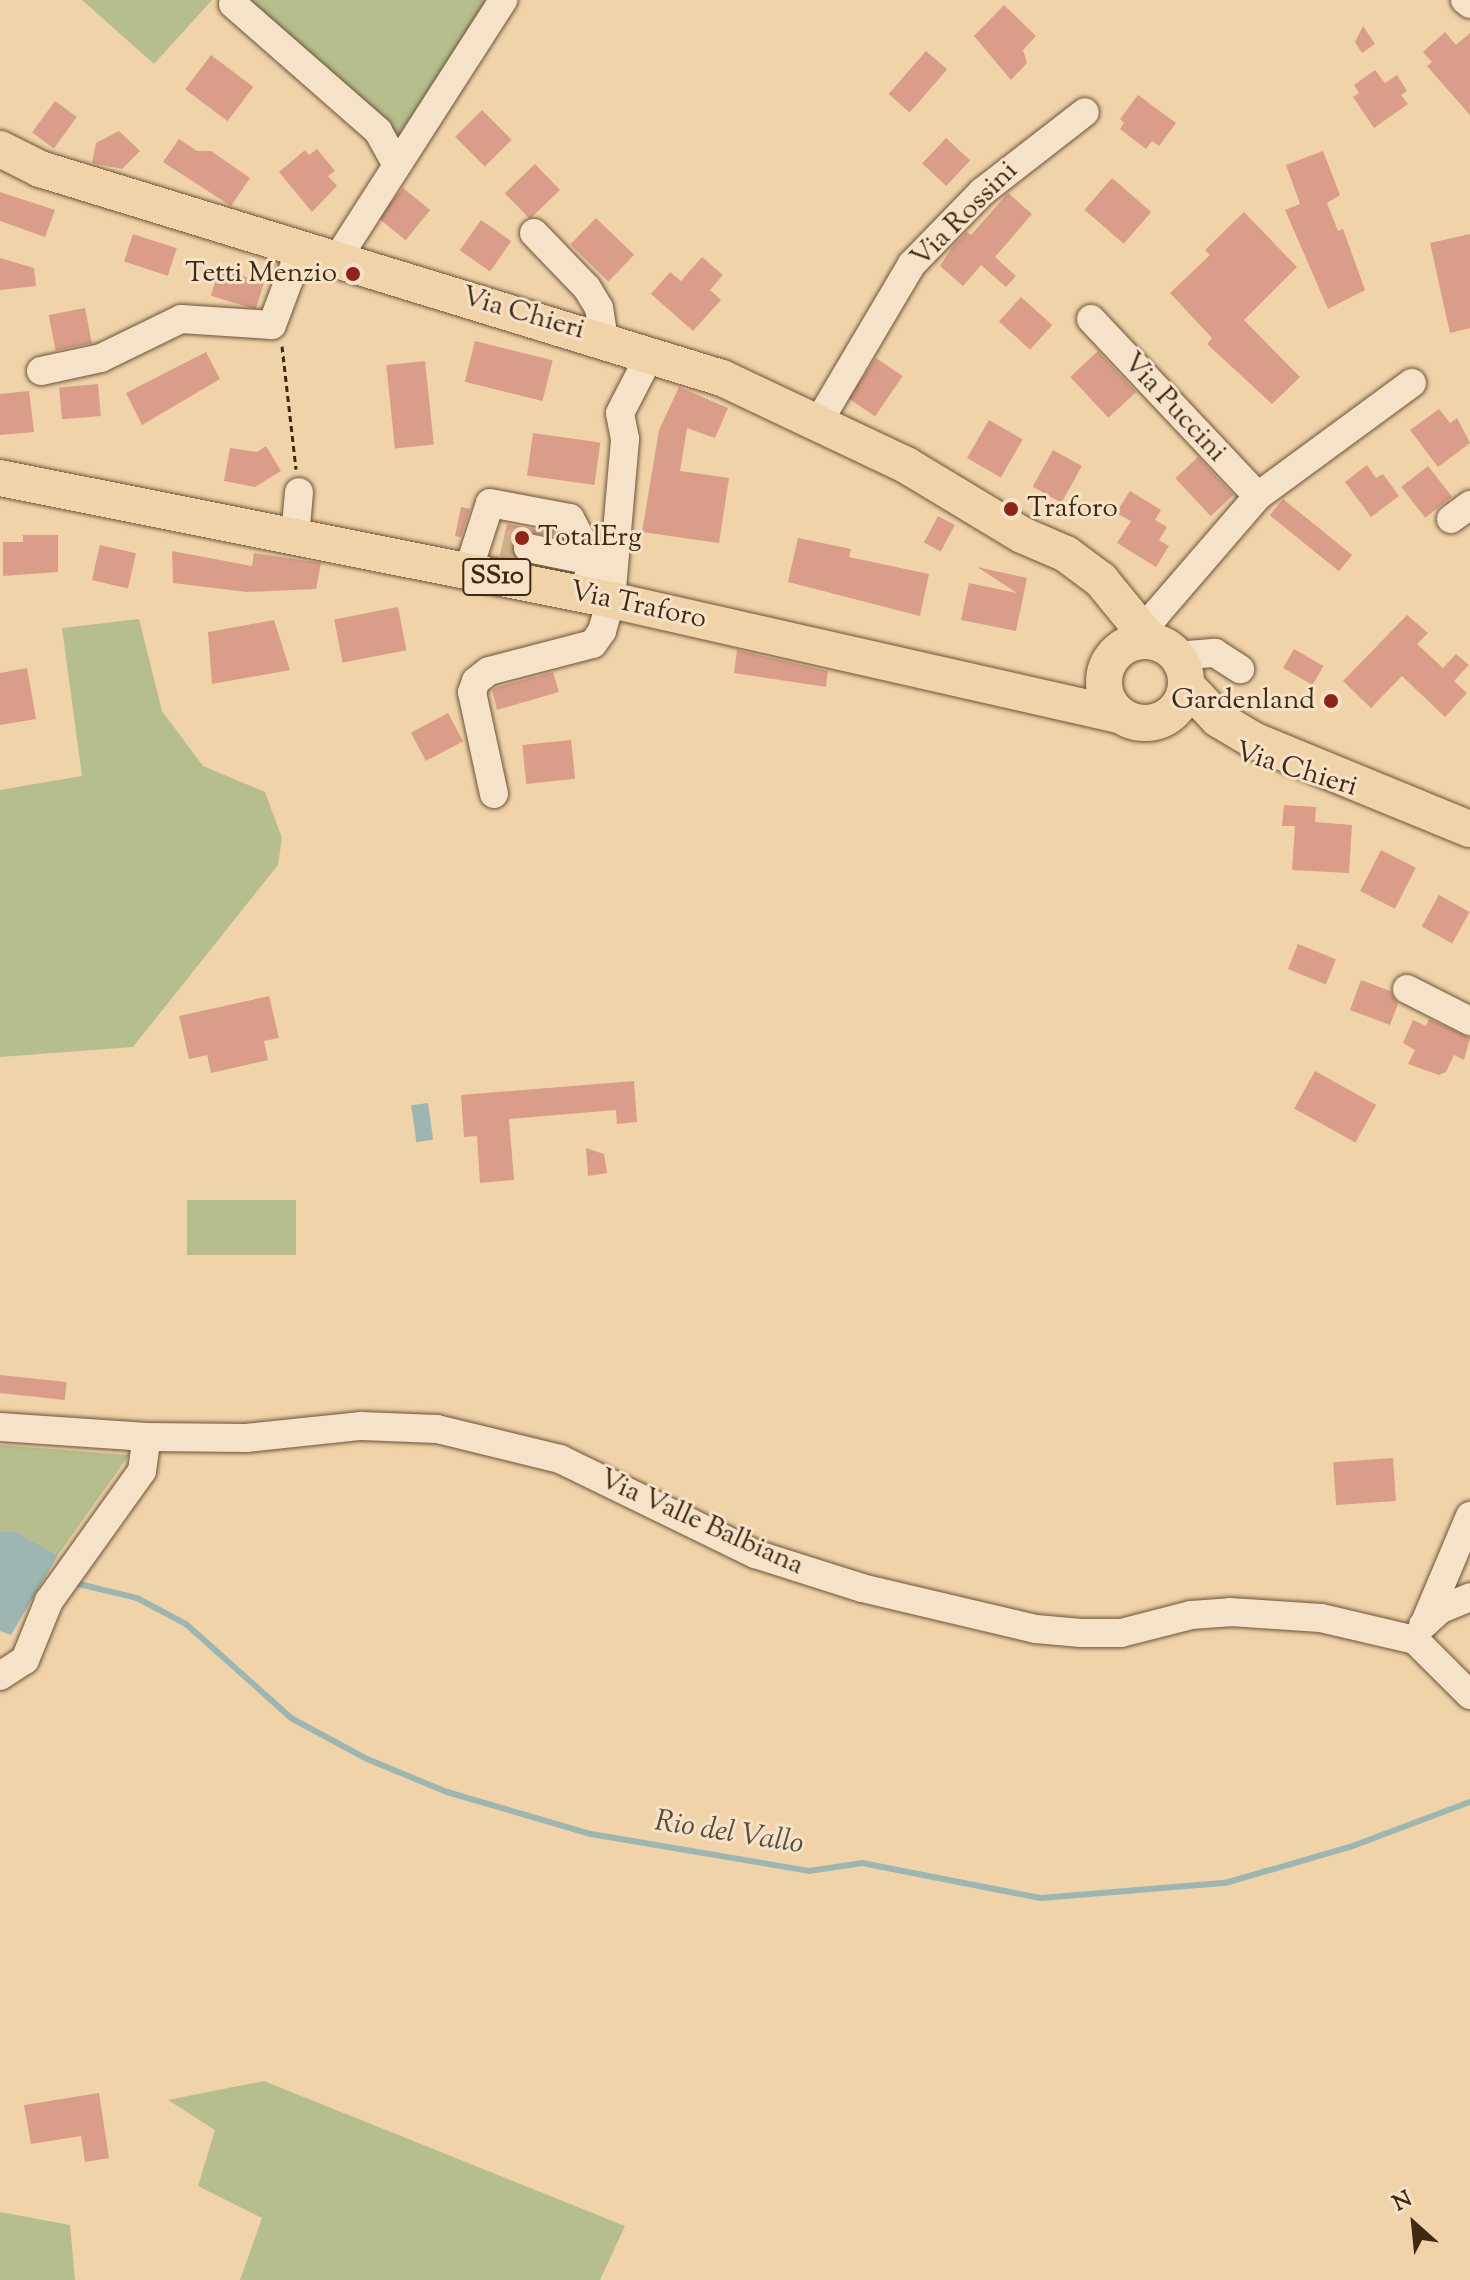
<!DOCTYPE html>
<html>
<head>
<meta charset="utf-8">
<style>
  body { margin:0 }
  #map { position:relative; width:1470px; height:2280px; overflow:hidden; background:#f1d3aa; font-family:"Sorts Mill Goudy",serif }
  div>[style] { position:absolute }
  [style*='--x'] { left:calc(var(--x)*1px); top:calc(var(--y)*1px); width:calc(var(--w)*1px); rotate:calc(var(--a)*1deg) }
  .green>* { inset:0; background:#b5be8c; transform-origin:0 0 }
  .water>* { inset:0; background:#9db6b1; transform-origin:0 0 }
  .stream>* { height:6px; margin:-3px; padding:0 3px; transform-origin:3px; border-radius:3px; background:#9db6b1 }
  .building>* { inset:0; background:#da9d89; transform-origin:0 0 }
  .minor-tunnel>* { height:28px; margin-top:-14px; transform-origin:0; background:repeating-linear-gradient(90deg,#cdb18c 0 28px,transparent 0 42px) }
  .path>* { height:3px; margin-top:-1.5px; transform-origin:0; background:repeating-linear-gradient(90deg,#3e2a12 0 6px,transparent 0 10px) }
  .roads { filter:drop-shadow(0 0 2px #6b5438) drop-shadow(0 0 2px #6b5438) }
  .minor>* { height:28px; margin:-14px; padding:0 14px; transform-origin:14px; border-radius:14px; background:#f6e2c8 }
  .major>* { height:36px; margin:-18px; padding:0 18px; transform-origin:18px; border-radius:18px; background:#f1d3aa }
  .major>.ring { margin:-18px; padding:0; box-sizing:content-box; background:none; border:36px solid #f1d3aa; border-radius:50% }
  .dots>* { width:22px; height:22px; translate:-50% -50%; box-sizing:border-box; border:4px solid #f6e2c8; border-radius:50% }
  span { translate:-50% -50%; white-space:nowrap; text-align:center; line-height:1.15; -webkit-text-stroke:6px #f6e2c8; paint-order:stroke }
  .shield-label span { padding:2px 6px; background:#f6e2c8; border:2px solid; border-radius:6px; -webkit-text-stroke-width:0 }
  .shield-label { font-size:26px; color:#3e2a12; font-weight:700 }
  .street-label { font-size:28px; color:#3e2a12 }
  .poi-label { font-size:28px; color:#3e2a12 }
  .right { translate:-100% -50%; text-align:right }
  .left { translate:0 -50%; text-align:left }
  .water-label { font-size:30px; color:#564d3a; font-style:italic }
  .north { position:absolute; left:1374px; top:2184px; width:80px; height:80px; -webkit-text-stroke:6px #f6e2c8; paint-order:stroke; rotate:333deg; font-size:22px; font-weight:700; line-height:32px; text-align:center; color:#3e2a12 }
  .north::after { content:''; display:block; margin:auto; width:28px; height:36px; background:#3e2a12; clip-path:polygon(50% 0,100% 100%,50% 72%,0 100%) }
</style>
</head>
<body>
<div id="map">
  <div class="green">
    <i style="clip-path:polygon(82px 0,212px 0,154px 64px)"></i>
    <i style="clip-path:polygon(247px 0,492px 0,401px 138px)"></i>
    <i style="clip-path:polygon(139px 619px,162px 711px,203px 766px,265px 792px,282px 838px,278px 865px,133px 1047px,0 1057px,0 790px,82px 776px,62px 628px)"></i>
    <i style="left:187px;top:1200px;width:109px;height:55px"></i>
    <i style="clip-path:polygon(0 1445px,129px 1455px,58px 1555px,16px 1532px,0 1532px)"></i>
    <i style="clip-path:polygon(264px 2081px,625px 2226px,600px 2280px,240px 2280px,262px 2218px,198px 2186px,215px 2130px,168px 2100px)"></i>
    <i style="clip-path:polygon(0 2212px,70px 2225px,75px 2280px,0 2280px)"></i>
  </div>
  <div class="water">
    <i style="left:428px;top:1103px;width:37px;height:17px;rotate:82deg"></i>
    <i style="clip-path:polygon(0 1532px,16px 1532px,58px 1555px,11px 1635px,0 1631px)"></i>
  </div>
  <div class="stream">
    <i style="--x:79;--y:1584;--w:60;--a:13.6"></i>
    <i style="--x:137;--y:1598;--w:55;--a:28"></i>
    <i style="--x:186;--y:1624;--w:141;--a:41.8"></i>
    <i style="--x:291;--y:1718;--w:86;--a:28.3"></i>
    <i style="--x:367;--y:1759;--w:87;--a:22.4"></i>
    <i style="--x:447;--y:1792;--w:150;--a:16.3"></i>
    <i style="--x:591;--y:1834;--w:221;--a:9.6"></i>
    <i style="--x:809;--y:1871;--w:54;--a:-8.6"></i>
    <i style="--x:862;--y:1863;--w:182;--a:11.1"></i>
    <i style="--x:1041;--y:1898;--w:185;--a:-4.7"></i>
    <i style="--x:1225;--y:1883;--w:130;--a:-16.1"></i>
    <i style="--x:1350;--y:1847;--w:128;--a:-20.6"></i>
  </div>
  <div class="building">
    <i style="clip-path:polygon(1004px 5px,1036px 36px,1023px 50px,1027px 63px,1011px 80px,974px 36px)"></i>
    <i style="clip-path:polygon(1363px 26px,1375px 44px,1362px 53px,1355px 42px)"></i>
    <i style="clip-path:polygon(1445px 32px,1456px 45px,1470px 33px,1470px 115px,1427px 66px,1432px 62px,1423px 52px)"></i>
    <i style="left:926px;top:51px;width:28px;height:57px;rotate:41deg"></i>
    <i style="left:211px;top:55px;width:53px;height:43px;rotate:37deg"></i>
    <i style="clip-path:polygon(1375px 70px,1385px 83px,1397px 75px,1407px 91px,1401px 95px,1408px 104px,1374px 128px,1353px 97px,1359px 93px,1354px 85px)"></i>
    <i style="clip-path:polygon(1138px 95px,1176px 123px,1159px 146px,1152px 141px,1146px 149px,1120px 129px,1124px 123px,1120px 119px)"></i>
    <i style="left:55px;top:101px;width:27px;height:39px;rotate:36deg"></i>
    <i style="left:482px;top:110px;width:42px;height:38px;rotate:45deg"></i>
    <i style="clip-path:polygon(119px 131px,140px 151px,122px 169px,92px 163px,96px 143px)"></i>
    <i style="left:946px;top:138px;width:33px;height:35px;rotate:43deg"></i>
    <i style="clip-path:polygon(179px 139px,197px 151px,211px 151px,250px 178px,231px 206px,163px 162px)"></i>
    <i style="clip-path:polygon(317px 149px,335px 171px,328px 176px,337px 186px,312px 212px,279px 172px,305px 150px,309px 155px)"></i>
    <i style="clip-path:polygon(1323px 151px,1340px 195px,1327px 203px,1338px 231px,1343px 229px,1365px 290px,1328px 309px,1285px 210px,1300px 204px,1286px 165px)"></i>
    <i style="left:535px;top:164px;width:36px;height:42px;rotate:46deg"></i>
    <i style="left:1112px;top:178px;width:52px;height:42px;rotate:41deg"></i>
    <i style="left:403px;top:188px;width:35px;height:39px;rotate:39deg"></i>
    <i style="clip-path:polygon(0 192px,55px 210px,45px 237px,0 221px)"></i>
    <i style="clip-path:polygon(1008px 193px,1032px 214px,995px 257px,1016px 276px,1006px 287px,981px 265px,963px 286px,940px 266px,953px 246px,967px 232px,971px 235px)"></i>
    <i style="clip-path:polygon(1244px 212px,1297px 267px,1244px 320px,1300px 377px,1272px 404px,1207px 344px,1212px 338px,1170px 293px,1210px 255px,1205px 250px)"></i>
    <i style="left:596px;top:218px;width:53px;height:37px;rotate:44deg"></i>
    <i style="left:481px;top:220px;width:37px;height:37px;rotate:35deg"></i>
    <i style="left:133px;top:234px;width:46px;height:29px;rotate:18deg"></i>
    <i style="clip-path:polygon(1470px 234px,1470px 328px,1450px 333px,1430px 243px)"></i>
    <i style="clip-path:polygon(702px 257px,723px 275px,710px 290px,721px 300px,693px 331px,651px 294px,670px 272px,681px 281px)"></i>
    <i style="clip-path:polygon(0 258px,34px 268px,36px 286px,0 290px)"></i>
    <i style="left:219px;top:269px;width:47px;height:28px;rotate:17deg"></i>
    <i style="left:1021px;top:297px;width:42px;height:33px;rotate:42deg"></i>
    <i style="left:85px;top:308px;width:36px;height:37px;rotate:79deg"></i>
    <i style="left:475px;top:341px;width:80px;height:42px;rotate:14deg"></i>
    <i style="left:1098px;top:351px;width:56px;height:38px;rotate:47deg"></i>
    <i style="clip-path:polygon(206px 352px,220px 379px,142px 425px,126px 393px)"></i>
    <i style="left:876px;top:358px;width:32px;height:49px;rotate:34deg"></i>
    <i style="left:425px;top:361px;width:84px;height:39px;rotate:84deg"></i>
    <i style="left:98px;top:384px;width:32px;height:39px;rotate:85deg"></i>
    <i style="clip-path:polygon(679px 387px,728px 408px,715px 438px,687px 428px,680px 471px,729px 478px,719px 543px,642px 532px,659px 430px)"></i>
    <i style="clip-path:polygon(29px 391px,34px 432px,0 435px,0 394px)"></i>
    <i style="clip-path:polygon(1439px 409px,1450px 423px,1457px 418px,1470px 443px,1438px 467px,1410px 430px)"></i>
    <i style="left:989px;top:420px;width:39px;height:44px;rotate:30deg"></i>
    <i style="left:533px;top:433px;width:68px;height:43px;rotate:8deg"></i>
    <i style="clip-path:polygon(266px 446px,281px 471px,255px 487px,224px 481px,230px 448px,257px 452px)"></i>
    <i style="left:1053px;top:450px;width:33px;height:42px;rotate:29deg"></i>
    <i style="left:1198px;top:457px;width:52px;height:31px;rotate:47deg"></i>
    <i style="clip-path:polygon(1367px 465px,1376px 478px,1383px 474px,1399px 496px,1371px 517px,1345px 482px)"></i>
    <i style="left:1428px;top:466px;width:39px;height:34px;rotate:52deg"></i>
    <i style="clip-path:polygon(1130px 491px,1161px 510px,1155px 520px,1167px 527px,1159px 540px,1169px 546px,1156px 567px,1117px 543px,1131px 521px,1116px 513px)"></i>
    <i style="left:1283px;top:499px;width:89px;height:21px;rotate:39deg"></i>
    <i style="clip-path:polygon(461px 507px,470px 509px,461px 537px,455px 536px)"></i>
    <i style="left:938px;top:516px;width:19px;height:30px;rotate:28deg"></i>
    <i style="clip-path:polygon(507px 524px,559px 533px,560px 537px,523px 532px,512px 544px,516px 560px,500px 556px)"></i>
    <i style="clip-path:polygon(23px 535px,58px 535px,58px 572px,3px 576px,3px 542px,23px 542px)"></i>
    <i style="clip-path:polygon(798px 538px,851px 549px,849px 557px,929px 574px,920px 616px,788px 582px)"></i>
    <i style="left:100px;top:545px;width:37px;height:36px;rotate:13deg"></i>
    <i style="clip-path:polygon(172px 551px,252px 566px,254px 553px,321px 563px,316px 589px,247px 592px,173px 583px)"></i>
    <i style="clip-path:polygon(977px 567px,1027px 578px,1016px 631px,961px 620px,969px 583px,1017px 593px)"></i>
    <i style="left:398px;top:607px;width:44px;height:65px;rotate:79deg"></i>
    <i style="clip-path:polygon(1407px 615px,1428px 633px,1417px 644px,1443px 668px,1456px 654px,1469px 665px,1454px 681px,1467px 693px,1445px 717px,1402px 676px,1371px 708px,1343px 681px)"></i>
    <i style="clip-path:polygon(274px 620px,290px 670px,212px 684px,208px 632px)"></i>
    <i style="left:1294px;top:649px;width:34px;height:22px;rotate:30deg"></i>
    <i style="clip-path:polygon(737px 650px,828px 671px,826px 687px,734px 673px)"></i>
    <i style="clip-path:polygon(27px 668px,36px 719px,0 725px,0 673px)"></i>
    <i style="clip-path:polygon(553px 672px,559px 692px,497px 710px,492px 690px,497px 687px)"></i>
    <i style="left:448px;top:713px;width:32px;height:42px;rotate:62deg"></i>
    <i style="left:571px;top:740px;width:39px;height:49px;rotate:84deg"></i>
    <i style="clip-path:polygon(1284px 805px,1316px 807px,1315px 822px,1352px 825px,1349px 873px,1292px 870px,1295px 826px,1282px 826px)"></i>
    <i style="left:1381px;top:850px;width:39px;height:46px;rotate:27deg"></i>
    <i style="left:1439px;top:895px;width:35px;height:36px;rotate:29deg"></i>
    <i style="left:1298px;top:944px;width:41px;height:27px;rotate:22deg"></i>
    <i style="clip-path:polygon(1361px 980px,1390px 991px,1398px 1004px,1390px 1025px,1350px 1010px)"></i>
    <i style="clip-path:polygon(269px 996px,279px 1038px,264px 1041px,268px 1060px,211px 1073px,207px 1055px,189px 1059px,179px 1016px)"></i>
    <i style="clip-path:polygon(1429px 1019px,1470px 1038px,1464px 1060px,1454px 1055px,1446px 1072px,1439px 1075px,1408px 1064px,1415px 1050px,1403px 1043px,1413px 1020px,1426px 1026px)"></i>
    <i style="left:1315px;top:1071px;width:70px;height:43px;rotate:29deg"></i>
    <i style="clip-path:polygon(634px 1081px,637px 1122px,617px 1124px,616px 1110px,509px 1119px,514px 1180px,480px 1183px,477px 1136px,464px 1137px,461px 1095px)"></i>
    <i style="clip-path:polygon(586px 1148px,604px 1154px,607px 1173px,588px 1176px)"></i>
    <i style="left:0;top:1375px;width:67px;height:18px;rotate:6deg"></i>
    <i style="left:1393px;top:1458px;width:43px;height:60px;rotate:86deg"></i>
    <i style="clip-path:polygon(99px 2093px,109px 2158px,85px 2162px,81px 2136px,31px 2144px,24px 2105px)"></i>
  </div>
  <div class="minor-tunnel">
    <i style="--x:503;--y:544;--w:25;--a:9"></i>
  </div>
  <div class="path">
    <i style="--x:282;--y:346;--w:124;--a:83.5"></i>
  </div>
  <div class="roads">
    <div class="minor">
      <i style="--x:1465;--y:0;--w:6;--a:39"></i>
      <i style="--x:233;--y:4;--w:193;--a:41.2"></i>
      <i style="--x:378;--y:131;--w:35;--a:61"></i>
      <i style="--x:534;--y:233;--w:76;--a:46.1"></i>
      <i style="--x:587;--y:288;--w:23;--a:59"></i>
      <i style="--x:599;--y:308;--w:30;--a:81"></i>
      <i style="--x:337;--y:259;--w:308;--a:-57.3"></i>
      <i style="--x:1091;--y:319;--w:243;--a:46.7"></i>
      <i style="--x:41;--y:371;--w:61;--a:-12.2"></i>
      <i style="--x:101;--y:358;--w:89;--a:-26"></i>
      <i style="--x:181;--y:319;--w:91;--a:3.8"></i>
      <i style="--x:272;--y:325;--w:82;--a:-69.4"></i>
      <i style="--x:819;--y:421;--w:182;--a:-59.4"></i>
      <i style="--x:912;--y:264;--w:100;--a:-45.8"></i>
      <i style="--x:982;--y:192;--w:130;--a:-37.8"></i>
      <i style="--x:1451;--y:519;--w:24;--a:-36"></i>
      <i style="--x:295;--y:537;--w:45;--a:-84.9"></i>
      <i style="--x:528;--y:548;--w:65;--a:11.5"></i>
      <i style="--x:468;--y:571;--w:71;--a:-72.1"></i>
      <i style="--x:490;--y:503;--w:81;--a:10.6"></i>
      <i style="--x:570;--y:518;--w:48;--a:62.9"></i>
      <i style="--x:592;--y:561;--w:35;--a:103"></i>
      <i style="--x:1151;--y:641;--w:17;--a:-97"></i>
      <i style="--x:1149;--y:624;--w:14;--a:-54"></i>
      <i style="--x:1157;--y:613;--w:155;--a:-49.2"></i>
      <i style="--x:1258;--y:496;--w:191;--a:-36.3"></i>
      <i style="--x:1177;--y:656;--w:38;--a:-5"></i>
      <i style="--x:1215;--y:653;--w:30;--a:33"></i>
      <i style="--x:494;--y:794;--w:104;--a:-102.2"></i>
      <i style="--x:472;--y:692;--w:12;--a:-70"></i>
      <i style="--x:476;--y:681;--w:16;--a:-38"></i>
      <i style="--x:489;--y:671;--w:107;--a:-14.6"></i>
      <i style="--x:593;--y:644;--w:16;--a:-55"></i>
      <i style="--x:602;--y:631;--w:32;--a:-74"></i>
      <i style="--x:611;--y:600;--w:162;--a:-85"></i>
      <i style="--x:625;--y:439;--w:26;--a:-101"></i>
      <i style="--x:620;--y:413;--w:68;--a:-62.7"></i>
      <i style="--x:1407;--y:989;--w:71;--a:26.9"></i>
      <i style="--x:0;--y:1427;--w:147;--a:3.9"></i>
      <i style="--x:147;--y:1437;--w:99;--a:0.6"></i>
      <i style="--x:246;--y:1438;--w:116;--a:-6"></i>
      <i style="--x:361;--y:1426;--w:76;--a:2.3"></i>
      <i style="--x:437;--y:1429;--w:127;--a:13.7"></i>
      <i style="--x:560;--y:1459;--w:217;--a:26"></i>
      <i style="--x:755;--y:1554;--w:112;--a:17.6"></i>
      <i style="--x:862;--y:1588;--w:179;--a:13.3"></i>
      <i style="--x:1036;--y:1629;--w:45;--a:5.1"></i>
      <i style="--x:1081;--y:1633;--w:40;--a:0"></i>
      <i style="--x:1121;--y:1633;--w:72;--a:-14.4"></i>
      <i style="--x:1191;--y:1615;--w:39;--a:-4"></i>
      <i style="--x:1230;--y:1612;--w:91;--a:3.8"></i>
      <i style="--x:1321;--y:1618;--w:97;--a:13.2"></i>
      <i style="--x:1415;--y:1640;--w:78;--a:45"></i>
      <i style="--x:1426;--y:1620;--w:113;--a:-67.1"></i>
      <i style="--x:1423;--y:1625;--w:24;--a:-42"></i>
      <i style="--x:1441;--y:1609;--w:31;--a:-22"></i>
      <i style="--x:0;--y:1676;--w:30;--a:-33"></i>
      <i style="--x:25;--y:1660;--w:64;--a:-67.9"></i>
      <i style="--x:49;--y:1601;--w:160;--a:-54.4"></i>
      <i style="--x:142;--y:1471;--w:34;--a:-82"></i>
    </div>
    <div class="major">
      <i style="--x:0;--y:149;--w:45;--a:26.6"></i>
      <i style="--x:40;--y:169;--w:713;--a:17.04"></i>
      <i style="--x:722;--y:378;--w:204;--a:25.3"></i>
      <i style="--x:906;--y:465;--w:135;--a:31.1"></i>
      <i style="--x:1022;--y:535;--w:48;--a:23.4"></i>
      <i style="--x:1066;--y:554;--w:44;--a:36.6"></i>
      <i style="--x:1101;--y:580;--w:79;--a:50.7"></i>
      <i style="--x:0;--y:478;--w:623;--a:11.29"></i>
      <i style="--x:611;--y:600;--w:521;--a:12.76"></i>
      <i class="ring" style="left:1104px;top:641px;width:46px;height:46px"></i>
      <i style="--x:1186;--y:685;--w:47;--a:46.7"></i>
      <i style="--x:1218;--y:719;--w:43;--a:30.7"></i>
      <i style="--x:1255;--y:741;--w:232;--a:22.3"></i>
    </div>
  </div>
  <div class="dots">
    <i style="left:353px;top:274px;background:#8f2418"></i>
    <i style="left:1011px;top:509px;background:#8f2418"></i>
    <i style="left:522px;top:538px;background:#8f2418"></i>
    <i style="left:1331px;top:701px;background:#8f2418"></i>
  </div>
  <div class="shield-label">
    <span style="left:497px;top:577px">SS10</span>
  </div>
  <div class="street-label">
    <span style="left:965px;top:215px;rotate:-45deg">Via Rossini</span>
    <span style="left:523px;top:314px;rotate:16deg">Via Chieri</span>
    <span style="left:1174px;top:408px;rotate:47deg">Via Puccini</span>
    <span style="left:638px;top:606px;rotate:12deg">Via Traforo</span>
    <span style="left:1296px;top:770px;rotate:17deg">Via Chieri</span>
    <span style="left:701px;top:1523px;rotate:24deg">Via Valle Balbiana</span>
  </div>
  <div class="poi-label">
    <span class="right" style="left:337px;top:274px">Tetti Menzio</span>
    <span class="left" style="left:1027px;top:509px">Traforo</span>
    <span class="left" style="left:538px;top:538px">TotalErg</span>
    <span class="right" style="left:1315px;top:701px">Gardenland</span>
  </div>
  <div class="water-label">
    <span style="left:729px;top:1834px;rotate:9deg">Rio del Vallo</span>
  </div>
  <div class="north">N</div>
</div>
</body>
</html>
